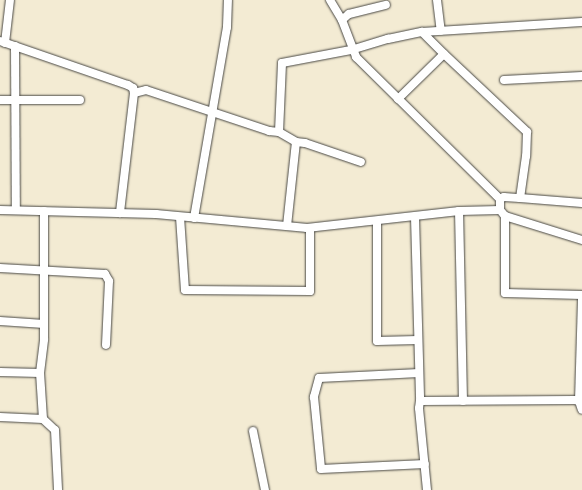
<!DOCTYPE html>
<html>
<head>
<meta charset="utf-8">
<style>
  body { margin:0 }
  #map { position:relative; width:582px; height:490px; overflow:hidden; background:#f3ebd3; font-family:Kalam,sans-serif }
  div>[style] { position:absolute }
  [style*='--x'] { left:calc(var(--x)*1px); top:calc(var(--y)*1px); width:calc(var(--w)*1px); rotate:calc(var(--a)*1deg) }
  .roads { filter:drop-shadow(0 0 1px #494844) drop-shadow(0 0 1px #494844) }
  .minor>* { height:8px; margin:-4px; padding:0 4px; transform-origin:4px; border-radius:4px; background:#fff }
  span { translate:-50% -50%; white-space:nowrap; text-align:center; line-height:1.15; -webkit-text-stroke:3px #fbf7ec; paint-order:stroke }
</style>
</head>
<body>
<div id="map">
  <div class="roads">
    <div class="minor">
      <i style="--x:330;--y:0;--w:23;--a:59"></i>
      <i style="--x:342;--y:20;--w:40;--a:69"></i>
      <i style="--x:356;--y:57;--w:202;--a:44.6"></i>
      <i style="--x:500;--y:199;--w:11;--a:90"></i>
      <i style="--x:437;--y:0;--w:31;--a:83"></i>
      <i style="--x:342;--y:20;--w:9;--a:-41"></i>
      <i style="--x:349;--y:14;--w:38;--a:-14"></i>
      <i style="--x:422;--y:32;--w:31;--a:45"></i>
      <i style="--x:0;--y:41;--w:135;--a:19"></i>
      <i style="--x:128;--y:85;--w:6;--a:31"></i>
      <i style="--x:133;--y:88;--w:5;--a:79"></i>
      <i style="--x:134;--y:93;--w:121;--a:96.7"></i>
      <i style="--x:5;--y:43;--w:43;--a:-83.4"></i>
      <i style="--x:15;--y:46;--w:164;--a:89.7"></i>
      <i style="--x:504;--y:80;--w:78;--a:-2.9"></i>
      <i style="--x:134;--y:93;--w:12;--a:-14"></i>
      <i style="--x:146;--y:90;--w:130;--a:18.4"></i>
      <i style="--x:269;--y:131;--w:10;--a:6"></i>
      <i style="--x:279;--y:132;--w:20;--a:30"></i>
      <i style="--x:296;--y:142;--w:9;--a:6"></i>
      <i style="--x:305;--y:143;--w:59;--a:18.7"></i>
      <i style="--x:398;--y:99;--w:64;--a:-44.4"></i>
      <i style="--x:444;--y:54;--w:114;--a:43.2"></i>
      <i style="--x:527;--y:132;--w:24;--a:92"></i>
      <i style="--x:526;--y:156;--w:42;--a:98.1"></i>
      <i style="--x:0;--y:100;--w:80;--a:0"></i>
      <i style="--x:279;--y:132;--w:69;--a:-87.5"></i>
      <i style="--x:282;--y:63;--w:70;--a:-10.7"></i>
      <i style="--x:351;--y:50;--w:39;--a:-17"></i>
      <i style="--x:388;--y:39;--w:35;--a:-12"></i>
      <i style="--x:422;--y:32;--w:160;--a:-3.6"></i>
      <i style="--x:500;--y:199;--w:4;--a:-27"></i>
      <i style="--x:504;--y:197;--w:16;--a:4"></i>
      <i style="--x:520;--y:198;--w:62;--a:4.6"></i>
      <i style="--x:0;--y:210;--w:156;--a:1.5"></i>
      <i style="--x:156;--y:214;--w:152;--a:5.3"></i>
      <i style="--x:307;--y:228;--w:153;--a:-6.4"></i>
      <i style="--x:180;--y:217;--w:73;--a:86.1"></i>
      <i style="--x:185;--y:290;--w:125;--a:0.5"></i>
      <i style="--x:310;--y:291;--w:63;--a:-90"></i>
      <i style="--x:415;--y:217;--w:184;--a:88.4"></i>
      <i style="--x:194;--y:218;--w:194;--a:-80.2"></i>
      <i style="--x:227;--y:27;--w:27;--a:-88"></i>
      <i style="--x:377;--y:221;--w:120;--a:90"></i>
      <i style="--x:377;--y:341;--w:41;--a:-1.4"></i>
      <i style="--x:287;--y:226;--w:84;--a:-83.9"></i>
      <i style="--x:582;--y:240;--w:81;--a:-162.7"></i>
      <i style="--x:505;--y:216;--w:77;--a:90"></i>
      <i style="--x:505;--y:293;--w:77;--a:1.5"></i>
      <i style="--x:0;--y:268;--w:105;--a:3.3"></i>
      <i style="--x:105;--y:274;--w:8;--a:60"></i>
      <i style="--x:109;--y:281;--w:64;--a:92.7"></i>
      <i style="--x:0;--y:321;--w:44;--a:3.9"></i>
      <i style="--x:0;--y:372;--w:40;--a:1.4"></i>
      <i style="--x:419;--y:373;--w:100;--a:177.1"></i>
      <i style="--x:319;--y:378;--w:20;--a:105"></i>
      <i style="--x:314;--y:397;--w:72;--a:84.4"></i>
      <i style="--x:321;--y:469;--w:104;--a:-2.8"></i>
      <i style="--x:463;--y:401;--w:190;--a:-91.2"></i>
      <i style="--x:459;--y:211;--w:41;--a:-1.4"></i>
      <i style="--x:500;--y:210;--w:8;--a:50"></i>
      <i style="--x:579;--y:401;--w:103;--a:-88.3"></i>
      <i style="--x:0;--y:417;--w:43;--a:2.7"></i>
      <i style="--x:43;--y:419;--w:16;--a:43"></i>
      <i style="--x:55;--y:430;--w:60;--a:87.1"></i>
      <i style="--x:43;--y:419;--w:46;--a:-93.7"></i>
      <i style="--x:40;--y:373;--w:34;--a:-83"></i>
      <i style="--x:44;--y:339;--w:128;--a:-90"></i>
      <i style="--x:253;--y:431;--w:60;--a:78.5"></i>
      <i style="--x:427;--y:490;--w:82;--a:-95.6"></i>
      <i style="--x:419;--y:408;--w:7;--a:-82"></i>
      <i style="--x:420;--y:401;--w:155;--a:-0.4"></i>
      <i style="--x:575;--y:400;--w:4;--a:14"></i>
      <i style="--x:579;--y:401;--w:9;--a:72"></i>
    </div>
  </div>
</div>
</body>
</html>
